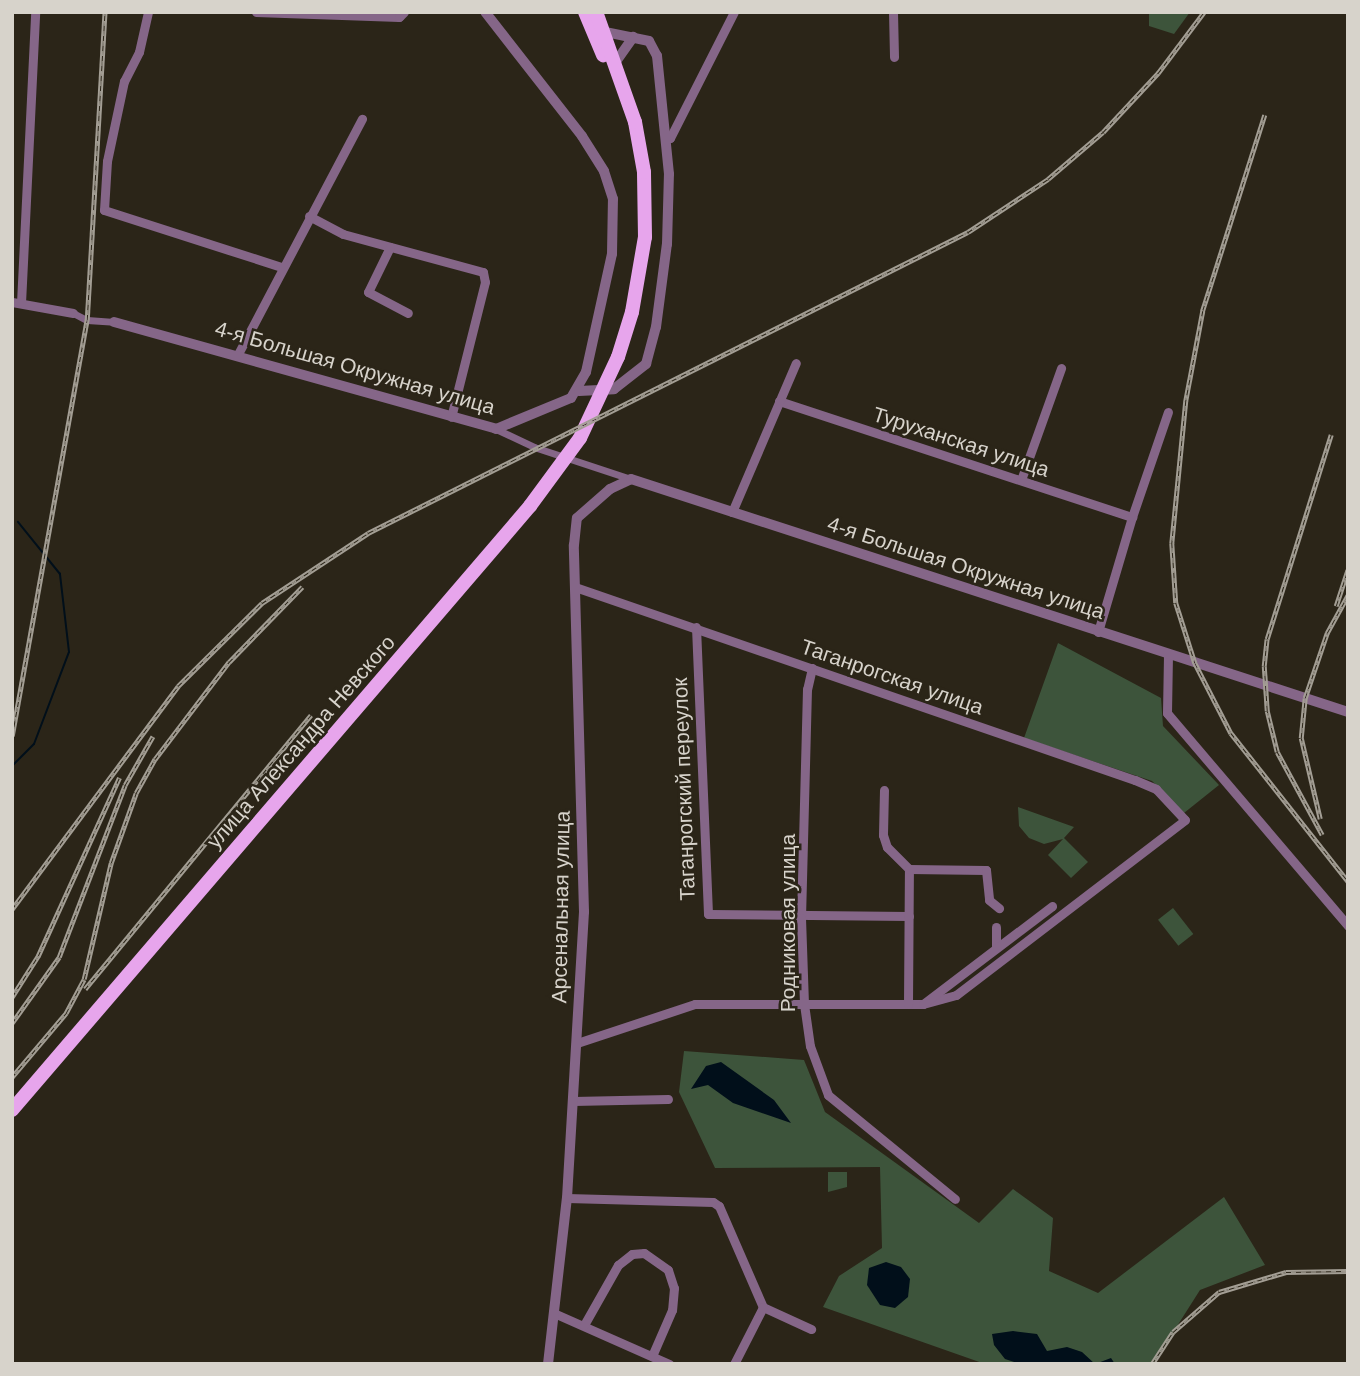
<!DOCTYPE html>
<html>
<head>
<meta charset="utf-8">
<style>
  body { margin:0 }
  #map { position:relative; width:1360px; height:1376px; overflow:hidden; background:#2b2518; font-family:Helvetica,sans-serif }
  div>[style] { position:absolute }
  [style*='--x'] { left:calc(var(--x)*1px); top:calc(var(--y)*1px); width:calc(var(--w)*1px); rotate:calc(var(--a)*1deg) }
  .green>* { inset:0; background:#3d543b; transform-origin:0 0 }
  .water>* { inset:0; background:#010f1a }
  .stream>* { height:2px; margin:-1px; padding:0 1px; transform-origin:1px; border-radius:1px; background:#010f1a }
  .pedestrian>* { height:7px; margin:-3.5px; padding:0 3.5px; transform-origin:3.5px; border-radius:3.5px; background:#856688 }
  .minor>* { height:9px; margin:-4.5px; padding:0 4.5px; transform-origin:4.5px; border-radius:4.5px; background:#856688 }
  .tertiary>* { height:10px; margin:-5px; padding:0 5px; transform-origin:5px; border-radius:5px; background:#856688 }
  .primary>* { height:14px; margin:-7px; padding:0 7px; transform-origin:7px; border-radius:7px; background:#e7a5ec }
  .rail>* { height:4.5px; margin-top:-2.25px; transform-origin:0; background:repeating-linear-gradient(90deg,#2b2518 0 5px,#a39e94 0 10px); box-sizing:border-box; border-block:2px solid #a39e94 }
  span { translate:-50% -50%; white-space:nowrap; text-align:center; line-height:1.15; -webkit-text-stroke:5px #2b2518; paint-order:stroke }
  .street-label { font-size:21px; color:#d7d3cb }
  .frame { position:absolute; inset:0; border:14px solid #d7d3cb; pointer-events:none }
</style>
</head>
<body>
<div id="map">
  <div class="green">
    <i style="clip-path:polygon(1149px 12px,1190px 12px,1174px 34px,1149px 26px)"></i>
    <i style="clip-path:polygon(1058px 643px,1161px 698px,1163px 726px,1219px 785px,1184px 813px,1152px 781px,1024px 738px)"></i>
    <i style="clip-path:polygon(1018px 807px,1074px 827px,1064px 838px,1088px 862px,1071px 878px,1048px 855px,1063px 839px,1044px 844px,1029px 838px,1019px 826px)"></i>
    <i style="left:1173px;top:908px;width:33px;height:19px;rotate:52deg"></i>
    <i style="clip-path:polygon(684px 1051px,804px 1060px,825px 1112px,979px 1223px,1013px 1189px,1053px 1218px,1049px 1271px,1098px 1293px,1224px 1197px,1265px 1265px,1200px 1290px,1153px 1364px,985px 1364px,823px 1307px,839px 1276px,882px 1248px,880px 1167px,715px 1168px,679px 1092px)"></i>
    <i style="clip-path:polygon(828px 1172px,847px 1172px,847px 1187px,828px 1192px)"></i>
  </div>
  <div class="water">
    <i style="clip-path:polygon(721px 1062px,774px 1100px,791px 1123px,733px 1103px,708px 1085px,691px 1089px,706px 1066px)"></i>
    <i style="clip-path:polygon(886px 1262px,901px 1267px,910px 1279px,908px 1297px,895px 1308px,880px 1305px,867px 1285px,869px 1268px)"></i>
    <i style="clip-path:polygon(1013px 1331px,1037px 1334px,1047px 1351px,1067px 1347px,1082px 1352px,1095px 1364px,1111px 1358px,1115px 1364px,1020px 1364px,1005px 1359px,994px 1345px,992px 1334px)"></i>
  </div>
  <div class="stream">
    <i style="--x:12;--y:766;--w:31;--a:-45"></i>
    <i style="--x:34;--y:744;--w:98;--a:-69.2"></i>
    <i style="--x:69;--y:652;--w:79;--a:-96.6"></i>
    <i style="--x:60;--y:574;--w:67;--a:-128.9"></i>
  </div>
  <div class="pedestrian">
    <i style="--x:73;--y:313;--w:16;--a:27"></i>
    <i style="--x:87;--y:320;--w:27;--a:4"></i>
    <i style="--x:496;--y:429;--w:42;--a:25.3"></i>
    <i style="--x:534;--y:447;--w:102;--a:18.3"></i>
  </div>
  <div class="minor">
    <i style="--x:148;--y:12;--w:41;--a:102.7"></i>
    <i style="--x:139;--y:52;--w:33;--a:117"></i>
    <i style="--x:124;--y:81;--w:82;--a:102"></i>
    <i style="--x:107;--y:161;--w:49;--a:93.5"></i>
    <i style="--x:104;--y:210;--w:187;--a:17.8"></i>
    <i style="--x:256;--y:12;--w:143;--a:2"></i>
    <i style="--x:399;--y:17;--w:7;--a:-45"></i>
    <i style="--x:893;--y:12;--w:45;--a:88.7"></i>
    <i style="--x:665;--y:139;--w:5;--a:-11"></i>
    <i style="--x:670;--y:138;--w:141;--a:-63.1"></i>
    <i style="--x:309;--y:216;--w:38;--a:28"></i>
    <i style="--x:343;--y:234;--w:145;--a:15.2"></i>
    <i style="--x:483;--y:272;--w:10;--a:79"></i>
    <i style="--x:485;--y:282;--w:139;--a:104.1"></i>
    <i style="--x:390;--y:247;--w:50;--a:116.1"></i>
    <i style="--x:368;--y:292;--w:45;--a:27.7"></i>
    <i style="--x:12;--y:302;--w:62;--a:10.2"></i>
    <i style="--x:21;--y:303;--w:291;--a:-87.2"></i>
    <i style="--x:238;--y:354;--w:266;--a:-62.2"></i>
    <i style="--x:779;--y:401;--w:372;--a:18.2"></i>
    <i style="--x:1132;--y:517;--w:120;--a:106.5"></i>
    <i style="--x:1021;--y:480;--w:119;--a:-70.3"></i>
    <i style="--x:732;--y:512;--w:162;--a:-66.8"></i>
    <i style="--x:1132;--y:517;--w:111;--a:-71.1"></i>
    <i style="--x:575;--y:587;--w:592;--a:19.02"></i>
    <i style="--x:1135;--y:780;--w:23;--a:23"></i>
    <i style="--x:1156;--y:789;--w:42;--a:46.9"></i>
    <i style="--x:1185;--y:820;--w:288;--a:142.6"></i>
    <i style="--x:956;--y:995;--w:34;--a:165"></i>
    <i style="--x:696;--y:627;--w:287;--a:87.6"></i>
    <i style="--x:708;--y:914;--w:201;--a:0.6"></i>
    <i style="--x:1168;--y:655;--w:58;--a:91"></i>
    <i style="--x:1167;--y:713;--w:280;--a:49.6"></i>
    <i style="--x:812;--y:668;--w:22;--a:103"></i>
    <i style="--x:807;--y:689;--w:229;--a:91.5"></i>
    <i style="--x:801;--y:918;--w:86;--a:88"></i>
    <i style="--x:804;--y:1004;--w:42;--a:81.9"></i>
    <i style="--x:810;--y:1046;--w:52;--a:69.8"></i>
    <i style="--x:828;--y:1095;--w:164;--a:39.3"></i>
    <i style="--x:884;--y:790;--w:45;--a:91.3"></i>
    <i style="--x:883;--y:835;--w:13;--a:72"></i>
    <i style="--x:887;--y:847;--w:31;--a:45"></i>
    <i style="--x:996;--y:948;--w:21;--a:-90"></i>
    <i style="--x:908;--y:1004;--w:15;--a:0"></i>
    <i style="--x:923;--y:1004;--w:162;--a:-37.2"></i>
    <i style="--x:577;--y:1043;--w:124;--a:-18.3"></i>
    <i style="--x:695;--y:1004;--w:213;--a:0"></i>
    <i style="--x:908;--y:1004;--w:135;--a:-89.6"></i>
    <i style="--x:909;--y:869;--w:77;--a:0.7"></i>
    <i style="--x:986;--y:870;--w:30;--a:84"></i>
    <i style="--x:989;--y:900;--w:13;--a:39"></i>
    <i style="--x:573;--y:1101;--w:95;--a:-1.2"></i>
    <i style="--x:567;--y:1198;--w:146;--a:1.6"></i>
    <i style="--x:713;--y:1202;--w:7;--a:34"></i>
    <i style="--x:719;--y:1206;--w:110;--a:66.5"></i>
    <i style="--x:763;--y:1307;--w:53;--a:24.6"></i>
    <i style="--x:556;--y:1314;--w:124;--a:23.9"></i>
    <i style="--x:584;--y:1325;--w:69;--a:-60.5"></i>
    <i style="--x:618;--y:1265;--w:18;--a:-38"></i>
    <i style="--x:632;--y:1254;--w:12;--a:-5"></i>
    <i style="--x:644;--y:1253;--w:29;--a:35"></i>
    <i style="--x:668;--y:1270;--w:19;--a:72"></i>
    <i style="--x:674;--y:1288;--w:22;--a:95"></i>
    <i style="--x:672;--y:1310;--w:50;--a:113.5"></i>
    <i style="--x:734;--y:1364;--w:64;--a:-63"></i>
  </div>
  <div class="tertiary">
    <i style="--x:615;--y:63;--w:32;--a:-55"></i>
    <i style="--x:114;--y:322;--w:397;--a:15.6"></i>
    <i style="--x:496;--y:429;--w:81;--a:-22.5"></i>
    <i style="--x:571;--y:398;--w:30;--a:-60"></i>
    <i style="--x:586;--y:372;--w:121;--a:-77.6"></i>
    <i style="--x:612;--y:254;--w:55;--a:-89"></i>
    <i style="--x:613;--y:199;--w:29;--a:-108"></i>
    <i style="--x:604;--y:171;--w:41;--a:-122.2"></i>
    <i style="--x:582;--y:136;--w:157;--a:-128"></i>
    <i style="--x:579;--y:391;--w:35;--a:-3"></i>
    <i style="--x:614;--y:389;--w:41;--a:-38"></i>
    <i style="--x:646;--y:364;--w:38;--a:-75"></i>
    <i style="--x:656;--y:327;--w:84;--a:-82.5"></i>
    <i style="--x:667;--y:244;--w:70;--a:-88.4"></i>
    <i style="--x:669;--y:174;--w:119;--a:-95.8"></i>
    <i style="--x:657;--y:56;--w:17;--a:-118"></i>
    <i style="--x:649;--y:41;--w:45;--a:-168.4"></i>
    <i style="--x:548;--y:1364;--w:167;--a:-83.5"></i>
    <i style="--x:567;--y:1198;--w:287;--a:-86.6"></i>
    <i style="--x:584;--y:912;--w:367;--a:-91.6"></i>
    <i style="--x:574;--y:545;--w:27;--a:-84"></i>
    <i style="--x:577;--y:518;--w:44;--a:-41.3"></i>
    <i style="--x:610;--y:489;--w:23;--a:-25"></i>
    <i style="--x:631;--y:479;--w:754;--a:18"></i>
  </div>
  <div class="primary">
    <i style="--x:585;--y:12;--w:47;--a:67.3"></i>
    <i style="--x:12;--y:1110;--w:796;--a:-49.38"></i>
    <i style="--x:530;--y:506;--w:84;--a:-53.7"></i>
    <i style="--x:580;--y:438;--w:89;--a:-64.9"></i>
    <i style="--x:618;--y:357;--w:47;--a:-72.7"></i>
    <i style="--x:632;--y:312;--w:76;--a:-80.2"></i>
    <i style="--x:645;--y:237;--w:65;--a:-90.9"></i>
    <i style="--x:644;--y:172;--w:51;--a:-100.2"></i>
    <i style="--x:635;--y:122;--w:117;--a:-109.5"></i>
  </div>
  <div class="rail">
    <i style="--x:1265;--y:115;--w:206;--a:107.6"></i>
    <i style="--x:1203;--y:311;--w:92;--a:100.7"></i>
    <i style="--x:1186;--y:401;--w:143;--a:95.6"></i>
    <i style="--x:1172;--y:543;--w:60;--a:86.2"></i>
    <i style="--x:1176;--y:603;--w:63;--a:72.4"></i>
    <i style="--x:1195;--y:663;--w:79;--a:62.8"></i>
    <i style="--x:1231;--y:733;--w:189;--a:51.7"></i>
    <i style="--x:1336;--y:606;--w:38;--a:-72"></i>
    <i style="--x:12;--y:736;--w:423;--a:-79.8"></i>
    <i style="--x:87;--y:320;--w:309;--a:-86.7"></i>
    <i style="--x:1320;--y:819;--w:83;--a:-103.2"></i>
    <i style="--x:1301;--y:738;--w:40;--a:-84.3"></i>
    <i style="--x:1305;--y:698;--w:69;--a:-71.3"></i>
    <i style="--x:1327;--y:633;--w:43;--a:-61.1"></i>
    <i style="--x:1322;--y:835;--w:94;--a:-118.5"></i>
    <i style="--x:1277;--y:752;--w:42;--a:-103.7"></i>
    <i style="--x:1267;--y:711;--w:45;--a:-93.8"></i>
    <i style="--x:1264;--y:666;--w:27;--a:-84"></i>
    <i style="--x:1267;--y:639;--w:214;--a:-72.6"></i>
    <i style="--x:12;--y:909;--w:278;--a:-53.3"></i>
    <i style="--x:178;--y:686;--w:118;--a:-44.7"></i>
    <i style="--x:262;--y:603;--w:127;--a:-33.4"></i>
    <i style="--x:368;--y:533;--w:671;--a:-26.64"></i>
    <i style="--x:968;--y:232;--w:96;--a:-33.5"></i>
    <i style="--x:1048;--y:179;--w:72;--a:-40.5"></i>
    <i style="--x:1103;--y:132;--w:81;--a:-47"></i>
    <i style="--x:1158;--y:73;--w:76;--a:-53"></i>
    <i style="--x:85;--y:989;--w:355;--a:-50.5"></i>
    <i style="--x:12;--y:997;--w:49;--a:-57.6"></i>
    <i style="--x:38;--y:956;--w:196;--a:-65.5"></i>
    <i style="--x:12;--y:1023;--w:81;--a:-54.5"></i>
    <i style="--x:59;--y:957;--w:184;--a:-69"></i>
    <i style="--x:125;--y:785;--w:56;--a:-60.3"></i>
    <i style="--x:12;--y:1077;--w:84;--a:-49.8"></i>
    <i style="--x:66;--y:1013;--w:38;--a:-62"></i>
    <i style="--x:84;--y:979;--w:119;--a:-76.9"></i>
    <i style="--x:111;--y:863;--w:74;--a:-70.3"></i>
    <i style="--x:136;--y:793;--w:39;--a:-61"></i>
    <i style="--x:155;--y:759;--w:122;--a:-52.7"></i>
    <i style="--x:229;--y:662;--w:105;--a:-45.8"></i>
    <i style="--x:1152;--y:1364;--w:38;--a:-57"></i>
    <i style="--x:1173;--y:1332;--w:61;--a:-41"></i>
    <i style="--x:1219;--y:1292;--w:70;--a:-16.6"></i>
    <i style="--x:1286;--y:1272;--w:62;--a:-0.9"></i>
  </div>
  <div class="street-label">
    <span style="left:355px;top:368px;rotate:16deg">4-я Большая Окружная улица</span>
    <span style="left:961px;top:442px;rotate:18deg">Туруханская улица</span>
    <span style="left:966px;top:568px;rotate:18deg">4-я Большая Окружная улица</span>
    <span style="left:892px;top:677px;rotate:19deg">Таганрогская улица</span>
    <span style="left:301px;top:742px;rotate:-49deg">улица Александра Невского</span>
    <span style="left:684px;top:789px;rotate:-92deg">Таганрогский переулок</span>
    <span style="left:561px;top:907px;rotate:-89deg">Арсенальная улица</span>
    <span style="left:788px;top:923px;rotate:-90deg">Родниковая улица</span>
  </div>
  <div class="frame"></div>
</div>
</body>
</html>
